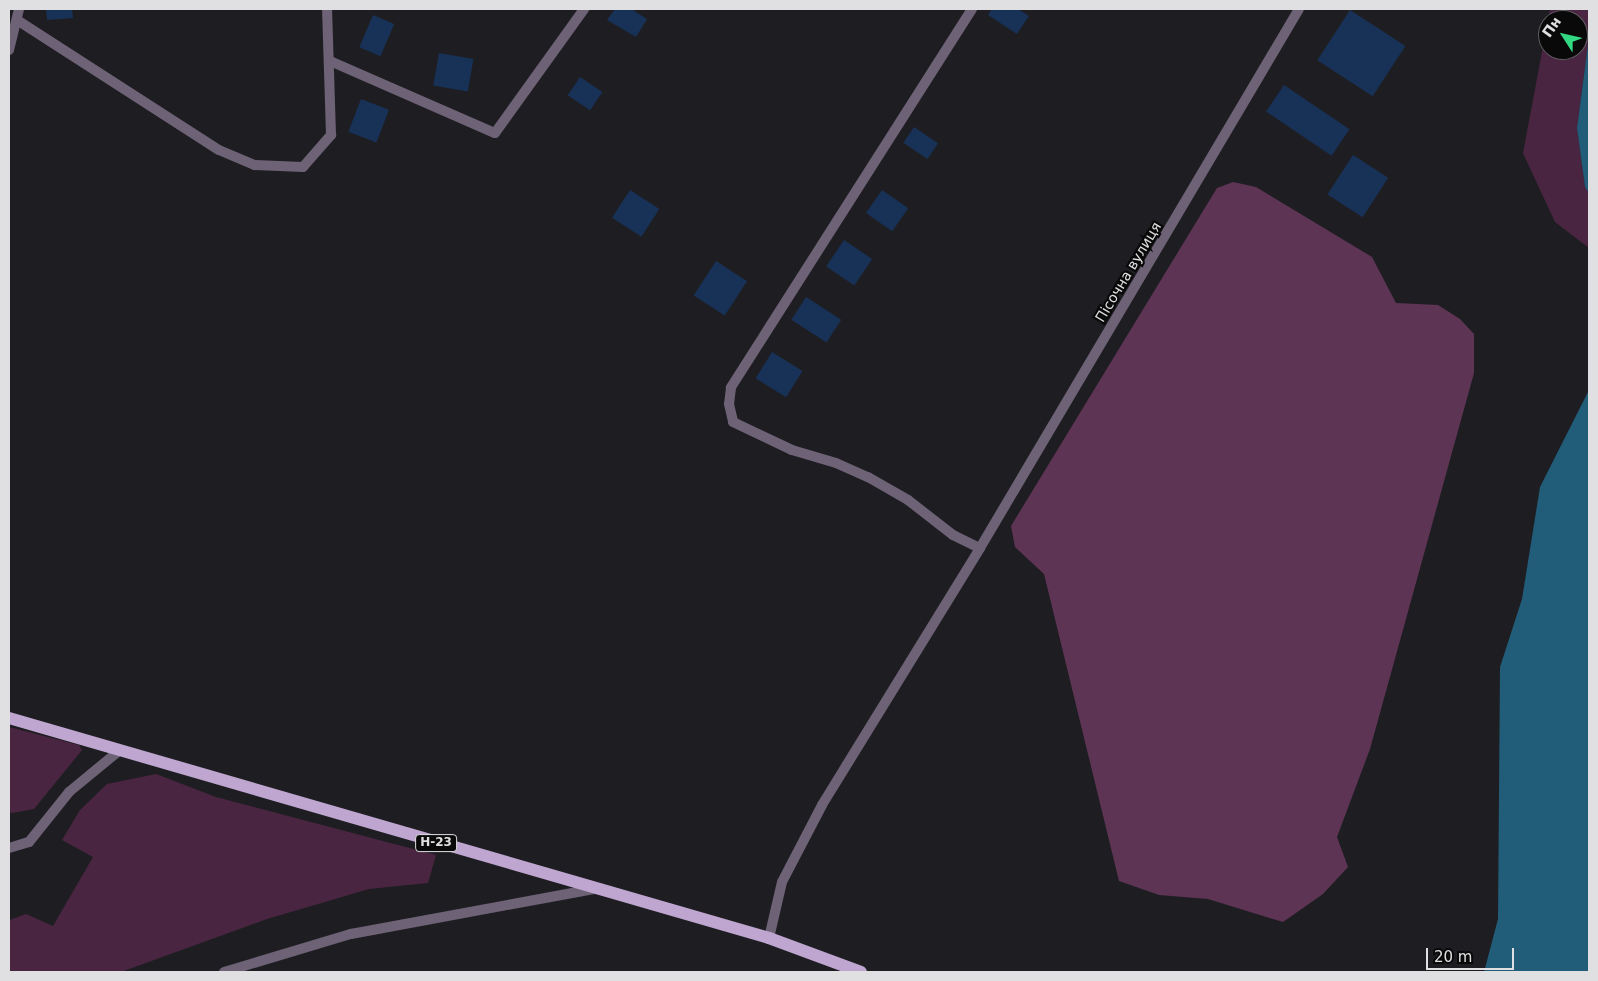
<!DOCTYPE html>
<html>
<head>
<meta charset="utf-8">
<style>
  body { margin:0 }
  #map { position:relative; width:1598px; height:981px; overflow:hidden; background:#1e1e22; font-family:"DejaVu Sans",sans-serif }
  div>[style] { position:absolute }
  [style*='--x'] { left:calc(var(--x)*1px); top:calc(var(--y)*1px); width:calc(var(--w)*1px); rotate:calc(var(--a)*1deg) }
  .green>* { inset:0; background:#4a2541 }
  .forest>* { inset:0; background:#5e3454 }
  .water>* { inset:0; background:#215c78 }
  .building>* { inset:0; background:#183157; transform-origin:0 0 }
  .service>* { height:10px; margin:-5px; padding:0 5px; transform-origin:5px; border-radius:5px; background:#6e6276 }
  .minor>* { height:10px; margin:-5px; padding:0 5px; transform-origin:5px; border-radius:5px; background:#6e6276 }
  .primary>* { height:12px; margin:-6px; padding:0 6px; transform-origin:6px; border-radius:6px; background:#bea6d0 }
  span { translate:-50% -50%; white-space:nowrap; text-align:center; line-height:1.15; -webkit-text-stroke:4.5px #09090a; paint-order:stroke }
  .shield-label span { padding:1px 4px; background:#09090a; border:1px solid; border-radius:4px; -webkit-text-stroke-width:0 }
  .shield-label { font-size:12px; color:#e0e0e2; font-weight:700 }
  .street-label { font-size:14px; color:#e0e0e2 }
  .frame { position:absolute; inset:0; border:10px solid #e0e0e2; pointer-events:none }
  .north { position:absolute; left:1538px; top:10px; width:50px; height:50px; box-sizing:border-box; background:#09090a; border:1px solid #5f5f60; border-radius:50%; rotate:305deg; font-size:14px; font-weight:700; line-height:20px; text-align:center; color:#e0e0e2 }
  .north::after { content:''; display:block; margin:auto; width:18px; height:22px; background:#32d882; clip-path:polygon(50% 0,100% 100%,50% 72%,0 100%) }
  .scale { position:absolute; left:1426px; top:948px; width:88px; height:22px; box-sizing:border-box; border:2px solid #e0e0e2; border-top:0; padding-left:6px; font-size:15px; line-height:18px; white-space:nowrap; color:#e0e0e2; -webkit-text-stroke:4px #09090a; paint-order:stroke }
</style>
</head>
<body>
<div id="map">
  <div class="green">
    <i style="clip-path:polygon(1550px 9px,1589px 9px,1589px 37px,1577px 128px,1585px 186px,1589px 193px,1589px 248px,1555px 222px,1523px 153px,1548px 20px,1548px 50px,1578px 50px,1578px 20px,1548px 20px)"></i>
    <i style="clip-path:polygon(9px 727px,79px 745px,82px 750px,34px 809px,12px 813px,9px 812px)"></i>
    <i style="clip-path:polygon(156px 774px,216px 797px,436px 855px,428px 883px,369px 889px,267px 919px,121px 972px,9px 972px,10px 920px,26px 914px,53px 926px,93px 857px,62px 840px,80px 810px,107px 784px)"></i>
  </div>
  <div class="forest">
    <i style="clip-path:polygon(1233px 182px,1256px 187px,1372px 257px,1396px 303px,1438px 305px,1460px 319px,1474px 334px,1474px 373px,1370px 749px,1337px 837px,1348px 867px,1323px 894px,1283px 922px,1208px 899px,1159px 895px,1119px 881px,1044px 574px,1015px 547px,1011px 526px,1217px 188px)"></i>
  </div>
  <div class="water">
    <i style="clip-path:polygon(1589px 37px,1589px 193px,1585px 187px,1577px 128px)"></i>
    <i style="clip-path:polygon(1589px 390px,1589px 972px,1484px 972px,1498px 919px,1500px 667px,1522px 599px,1540px 487px)"></i>
  </div>
  <div class="building">
    <i style="clip-path:polygon(46px 9px,72px 9px,73px 18px,47px 20px)"></i>
    <i style="clip-path:polygon(615px 9px,631px 9px,647px 19px,636px 37px,607px 20px)"></i>
    <i style="clip-path:polygon(992px 9px,1018px 9px,1029px 16px,1017px 34px,988px 15px)"></i>
    <i style="left:1350px;top:10px;width:66px;height:60px;rotate:33deg"></i>
    <i style="left:373px;top:15px;width:23px;height:35px;rotate:23deg"></i>
    <i style="left:439px;top:53px;width:35px;height:33px;rotate:10deg"></i>
    <i style="left:580px;top:77px;width:27px;height:22px;rotate:34deg"></i>
    <i style="left:1284px;top:85px;width:79px;height:32px;rotate:34deg"></i>
    <i style="left:361px;top:99px;width:30px;height:35px;rotate:21deg"></i>
    <i style="left:914px;top:127px;width:29px;height:19px;rotate:34deg"></i>
    <i style="left:1353px;top:155px;width:42px;height:47px;rotate:33deg"></i>
    <i style="left:630px;top:190px;width:35px;height:33px;rotate:33deg"></i>
    <i style="left:882px;top:190px;width:32px;height:28px;rotate:35deg"></i>
    <i style="left:844px;top:240px;width:34px;height:32px;rotate:34deg"></i>
    <i style="left:716px;top:261px;width:37px;height:41px;rotate:33deg"></i>
    <i style="left:806px;top:297px;width:42px;height:27px;rotate:33deg"></i>
    <i style="left:772px;top:352px;width:36px;height:31px;rotate:32deg"></i>
  </div>
  <div class="service">
    <i style="--x:9;--y:848;--w:21;--a:-17"></i>
    <i style="--x:29;--y:842;--w:64;--a:-51.3"></i>
    <i style="--x:69;--y:792;--w:66;--a:-39.5"></i>
  </div>
  <div class="minor">
    <i style="--x:972;--y:9;--w:449;--a:122.5"></i>
    <i style="--x:731;--y:388;--w:16;--a:97"></i>
    <i style="--x:729;--y:404;--w:18;--a:77"></i>
    <i style="--x:733;--y:422;--w:65;--a:25.4"></i>
    <i style="--x:792;--y:450;--w:46;--a:16.5"></i>
    <i style="--x:836;--y:463;--w:35;--a:24"></i>
    <i style="--x:868;--y:477;--w:46;--a:29.9"></i>
    <i style="--x:908;--y:500;--w:57;--a:37.9"></i>
    <i style="--x:953;--y:535;--w:30;--a:26"></i>
    <i style="--x:17;--y:20;--w:240;--a:32.8"></i>
    <i style="--x:219;--y:150;--w:39;--a:23"></i>
    <i style="--x:255;--y:165;--w:48;--a:2.4"></i>
    <i style="--x:303;--y:167;--w:43;--a:-48.8"></i>
    <i style="--x:331;--y:135;--w:126;--a:-91.8"></i>
    <i style="--x:9;--y:50;--w:42;--a:-76.3"></i>
    <i style="--x:330;--y:61;--w:180;--a:23.6"></i>
    <i style="--x:495;--y:133;--w:153;--a:-54.3"></i>
    <i style="--x:769;--y:938;--w:57;--a:-76.9"></i>
    <i style="--x:782;--y:882;--w:87;--a:-62.5"></i>
    <i style="--x:822;--y:805;--w:302;--a:-58.4"></i>
    <i style="--x:980;--y:548;--w:626;--a:-59.38"></i>
    <i style="--x:224;--y:972;--w:133;--a:-16.7"></i>
    <i style="--x:351;--y:934;--w:247;--a:-10.5"></i>
  </div>
  <div class="primary">
    <i style="--x:9;--y:718;--w:791;--a:16.14"></i>
    <i style="--x:769;--y:938;--w:98;--a:20.3"></i>
  </div>
  <div class="shield-label">
    <span style="left:436px;top:843px">Н-23</span>
  </div>
  <div class="street-label">
    <span style="left:1128px;top:272px;rotate:-59deg">Пісочна вулиця</span>
  </div>
  <div class="frame"></div>
  <div class="north">Пн</div>
  <div class="scale">20 m</div>
</div>
</body>
</html>
